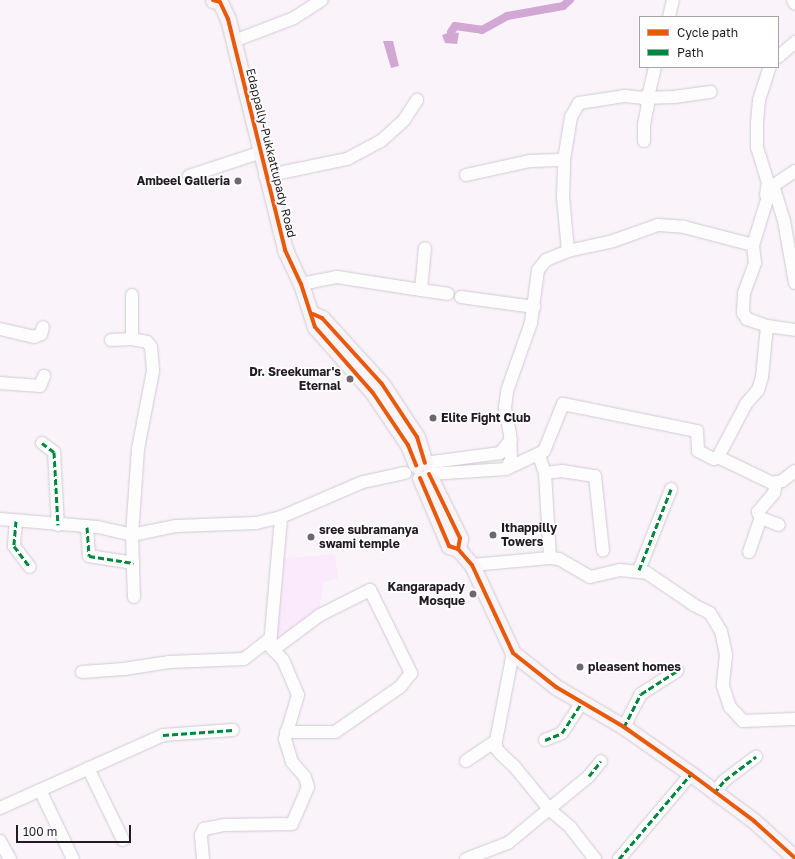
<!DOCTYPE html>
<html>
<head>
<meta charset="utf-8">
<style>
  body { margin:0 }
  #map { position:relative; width:795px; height:859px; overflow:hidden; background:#faf4fa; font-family:"Golos Text",sans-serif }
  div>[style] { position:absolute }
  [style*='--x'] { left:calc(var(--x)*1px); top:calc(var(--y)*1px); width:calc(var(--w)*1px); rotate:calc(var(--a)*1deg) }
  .built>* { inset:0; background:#fbeafc }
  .water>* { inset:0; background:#d1a8d4 }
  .canal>* { height:8px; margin:-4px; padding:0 4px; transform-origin:4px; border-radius:4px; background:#d1a8d4 }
  .roads { filter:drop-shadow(0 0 1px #d0cad1) drop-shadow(0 0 1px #d0cad1) }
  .minor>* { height:12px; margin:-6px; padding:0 6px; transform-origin:6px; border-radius:6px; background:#fefdfe }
  .major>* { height:15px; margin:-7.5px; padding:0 7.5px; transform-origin:7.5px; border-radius:7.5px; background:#f8f4f8 }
  .quiet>* { height:3px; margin-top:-1.5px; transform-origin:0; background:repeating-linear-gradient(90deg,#00873e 0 6px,transparent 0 9px) }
  .cycleway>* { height:4px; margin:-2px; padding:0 2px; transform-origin:2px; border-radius:2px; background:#e8590c }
  .dots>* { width:11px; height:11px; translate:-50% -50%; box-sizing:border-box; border:2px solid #fff; border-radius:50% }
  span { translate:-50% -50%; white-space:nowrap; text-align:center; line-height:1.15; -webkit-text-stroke:3.5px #fff; paint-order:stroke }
  .street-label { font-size:12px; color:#231b24 }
  .poi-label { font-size:12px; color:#231b24; font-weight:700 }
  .right { translate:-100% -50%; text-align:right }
  .left { translate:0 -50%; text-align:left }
  .legend { position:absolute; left:639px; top:16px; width:140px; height:52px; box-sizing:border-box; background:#fff; border:1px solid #a7a4a7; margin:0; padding:5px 7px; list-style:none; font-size:12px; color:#231b24 }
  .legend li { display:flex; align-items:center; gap:8px; height:20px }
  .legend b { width:20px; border:1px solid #a7a4a7 }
  .scale { position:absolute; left:16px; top:825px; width:115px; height:18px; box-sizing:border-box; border:2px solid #231b24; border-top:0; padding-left:5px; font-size:12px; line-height:14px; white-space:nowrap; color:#231b24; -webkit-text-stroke:3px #fff; paint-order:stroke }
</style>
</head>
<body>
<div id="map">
  <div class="built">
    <i style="clip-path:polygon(335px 554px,338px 579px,324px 582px,319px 612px,272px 643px,277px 559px)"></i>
  </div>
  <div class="water">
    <i style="clip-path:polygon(451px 32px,459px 33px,457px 44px,445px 43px,442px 35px)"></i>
    <i style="clip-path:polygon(383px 41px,393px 41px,399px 66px,391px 68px)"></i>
  </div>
  <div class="canal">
    <i style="--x:451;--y:32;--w:7;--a:-56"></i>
    <i style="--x:455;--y:26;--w:27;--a:8"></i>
    <i style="--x:482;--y:30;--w:29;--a:-29"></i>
    <i style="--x:507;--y:16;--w:57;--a:-10.1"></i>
    <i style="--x:563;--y:6;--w:9;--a:-41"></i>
  </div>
  <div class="roads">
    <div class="minor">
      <i style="--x:793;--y:0;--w:4;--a:63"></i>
      <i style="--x:669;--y:17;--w:17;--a:-77"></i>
      <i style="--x:234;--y:41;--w:64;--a:-21"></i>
      <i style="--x:294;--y:18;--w:33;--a:-33"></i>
      <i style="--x:778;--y:57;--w:23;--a:-41"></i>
      <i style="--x:644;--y:98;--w:30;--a:-2"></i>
      <i style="--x:674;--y:97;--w:37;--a:-8"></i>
      <i style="--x:644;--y:98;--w:7;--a:56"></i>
      <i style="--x:648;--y:104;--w:20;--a:101"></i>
      <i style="--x:644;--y:124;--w:17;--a:90"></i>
      <i style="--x:795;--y:171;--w:29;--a:146"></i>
      <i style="--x:771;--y:187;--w:61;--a:107.2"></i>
      <i style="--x:753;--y:245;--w:18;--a:84"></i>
      <i style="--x:755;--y:263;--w:32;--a:110"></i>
      <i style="--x:744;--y:293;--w:20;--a:93"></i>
      <i style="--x:743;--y:313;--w:7;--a:56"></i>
      <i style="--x:747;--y:319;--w:21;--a:19"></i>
      <i style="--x:767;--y:326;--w:28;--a:8"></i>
      <i style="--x:466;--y:175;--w:66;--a:-12.3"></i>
      <i style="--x:530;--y:161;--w:34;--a:-2"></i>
      <i style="--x:189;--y:176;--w:74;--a:-18.2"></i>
      <i style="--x:265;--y:176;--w:84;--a:-11.7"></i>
      <i style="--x:347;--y:159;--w:38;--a:-28"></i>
      <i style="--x:381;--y:141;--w:31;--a:-42"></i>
      <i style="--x:404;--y:120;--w:24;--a:-57"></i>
      <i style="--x:773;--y:185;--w:38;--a:73"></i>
      <i style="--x:784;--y:221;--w:63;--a:79.9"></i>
      <i style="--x:766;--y:195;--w:12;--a:-81"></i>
      <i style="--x:768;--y:183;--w:37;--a:-107"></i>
      <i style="--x:757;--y:148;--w:25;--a:-90"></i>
      <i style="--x:757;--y:123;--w:23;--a:-85"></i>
      <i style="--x:759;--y:100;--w:35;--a:-72"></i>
      <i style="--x:568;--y:251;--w:54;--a:-95.3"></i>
      <i style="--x:563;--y:197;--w:37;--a:-88"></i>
      <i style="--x:564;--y:160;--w:44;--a:-80.8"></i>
      <i style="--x:571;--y:117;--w:16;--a:-60"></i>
      <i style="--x:579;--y:103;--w:47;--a:-8.7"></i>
      <i style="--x:625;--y:96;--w:19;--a:6"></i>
      <i style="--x:644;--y:98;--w:7;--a:-45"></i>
      <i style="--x:649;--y:93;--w:27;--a:-77"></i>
      <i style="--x:301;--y:284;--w:37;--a:-11"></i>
      <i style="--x:337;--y:277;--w:85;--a:8.8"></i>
      <i style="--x:421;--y:290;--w:42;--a:-84.6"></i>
      <i style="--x:421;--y:290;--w:27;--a:8"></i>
      <i style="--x:132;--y:295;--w:44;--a:90"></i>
      <i style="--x:461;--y:297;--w:74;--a:7.8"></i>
      <i style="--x:767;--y:326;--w:51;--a:95.6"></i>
      <i style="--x:762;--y:377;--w:14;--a:107"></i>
      <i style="--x:758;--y:390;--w:18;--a:131"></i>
      <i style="--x:746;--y:404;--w:60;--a:117.8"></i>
      <i style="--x:718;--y:457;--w:60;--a:25.7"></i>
      <i style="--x:772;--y:483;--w:10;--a:-11"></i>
      <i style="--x:782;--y:481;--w:16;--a:-38"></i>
      <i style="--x:0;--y:329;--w:35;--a:13"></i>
      <i style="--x:34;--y:337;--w:8;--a:-23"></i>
      <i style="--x:41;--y:334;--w:7;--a:-74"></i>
      <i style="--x:111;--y:340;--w:21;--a:-3"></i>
      <i style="--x:132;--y:339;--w:15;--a:11"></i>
      <i style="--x:147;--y:342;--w:6;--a:51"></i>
      <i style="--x:151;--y:347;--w:24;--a:85"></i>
      <i style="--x:153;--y:371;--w:79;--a:100.9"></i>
      <i style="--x:138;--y:449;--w:86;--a:94"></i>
      <i style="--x:132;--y:535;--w:62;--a:88.2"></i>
      <i style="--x:0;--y:383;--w:40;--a:4.3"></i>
      <i style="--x:40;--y:386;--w:11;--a:-68"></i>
      <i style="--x:42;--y:443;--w:15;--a:37"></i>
      <i style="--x:54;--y:452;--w:73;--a:86.9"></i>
      <i style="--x:539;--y:455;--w:19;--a:72"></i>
      <i style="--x:545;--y:473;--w:85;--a:86.6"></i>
      <i style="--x:425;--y:463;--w:76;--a:-7.6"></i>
      <i style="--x:500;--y:453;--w:17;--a:-50"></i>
      <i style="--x:506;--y:469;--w:42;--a:-25.3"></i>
      <i style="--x:544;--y:451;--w:51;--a:-68"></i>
      <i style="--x:563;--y:404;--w:137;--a:11.4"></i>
      <i style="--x:697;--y:431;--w:20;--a:87"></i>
      <i style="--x:698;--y:451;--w:18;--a:27"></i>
      <i style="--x:714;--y:459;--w:4;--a:-27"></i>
      <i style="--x:545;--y:473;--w:17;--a:-7"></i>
      <i style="--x:562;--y:471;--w:33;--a:9"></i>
      <i style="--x:595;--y:476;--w:75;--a:83.9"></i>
      <i style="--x:429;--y:474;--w:77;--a:-3.7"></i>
      <i style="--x:506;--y:469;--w:10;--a:-61"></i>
      <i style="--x:511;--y:460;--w:26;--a:-92"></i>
      <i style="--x:510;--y:434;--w:26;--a:-101"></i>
      <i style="--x:505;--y:408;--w:17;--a:-83"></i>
      <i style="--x:507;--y:391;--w:72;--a:-70.6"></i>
      <i style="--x:531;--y:323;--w:53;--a:-82.5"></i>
      <i style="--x:538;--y:270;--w:13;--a:-51"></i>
      <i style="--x:546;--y:260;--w:24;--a:-22"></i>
      <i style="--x:568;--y:251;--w:46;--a:-12.5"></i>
      <i style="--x:613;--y:241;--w:48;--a:-19.6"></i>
      <i style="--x:658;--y:225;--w:26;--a:4"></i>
      <i style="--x:684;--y:227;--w:71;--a:14.6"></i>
      <i style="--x:761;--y:518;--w:19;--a:21"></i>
      <i style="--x:0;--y:519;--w:98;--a:4.7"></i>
      <i style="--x:98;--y:527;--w:35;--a:13"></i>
      <i style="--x:132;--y:535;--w:45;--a:-11.6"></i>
      <i style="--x:176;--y:526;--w:80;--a:-2.1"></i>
      <i style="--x:256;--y:523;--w:26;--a:-13"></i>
      <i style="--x:281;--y:517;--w:89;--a:-23.1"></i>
      <i style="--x:363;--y:482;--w:43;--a:-12.1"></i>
      <i style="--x:16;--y:521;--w:25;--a:95"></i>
      <i style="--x:14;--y:546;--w:26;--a:53"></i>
      <i style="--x:87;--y:527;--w:29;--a:86"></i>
      <i style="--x:89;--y:556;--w:45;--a:9"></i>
      <i style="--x:749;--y:552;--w:36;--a:-71"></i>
      <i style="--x:761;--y:518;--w:7;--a:-117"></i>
      <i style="--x:758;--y:512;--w:25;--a:-50"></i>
      <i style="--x:774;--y:493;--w:10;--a:-79"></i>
      <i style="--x:472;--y:565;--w:78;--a:-5.1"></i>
      <i style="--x:550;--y:558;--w:9;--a:6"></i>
      <i style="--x:559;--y:559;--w:36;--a:30"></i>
      <i style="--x:590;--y:577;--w:31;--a:-13"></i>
      <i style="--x:620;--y:570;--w:27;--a:6"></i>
      <i style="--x:647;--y:573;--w:57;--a:34.2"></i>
      <i style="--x:694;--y:605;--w:18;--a:27"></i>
      <i style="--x:710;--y:613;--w:21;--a:59"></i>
      <i style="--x:721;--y:631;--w:25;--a:78"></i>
      <i style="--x:726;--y:655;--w:31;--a:96"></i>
      <i style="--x:723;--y:686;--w:22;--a:72"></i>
      <i style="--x:730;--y:707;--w:19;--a:47"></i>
      <i style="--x:743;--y:721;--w:52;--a:-2.2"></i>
      <i style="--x:639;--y:570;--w:87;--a:-68.4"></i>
      <i style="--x:273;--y:650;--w:59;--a:-36.7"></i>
      <i style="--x:320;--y:615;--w:56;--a:-26.6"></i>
      <i style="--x:370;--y:590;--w:93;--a:63.7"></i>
      <i style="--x:411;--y:673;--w:18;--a:128"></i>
      <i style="--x:400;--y:687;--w:79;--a:145.3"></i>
      <i style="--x:335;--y:732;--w:49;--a:180"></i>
      <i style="--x:82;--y:672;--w:42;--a:-4.1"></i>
      <i style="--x:124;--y:669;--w:46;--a:-8.8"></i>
      <i style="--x:169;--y:662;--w:75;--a:-2.3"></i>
      <i style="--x:244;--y:659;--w:33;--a:-38"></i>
      <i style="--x:624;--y:727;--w:37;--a:-63"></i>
      <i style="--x:641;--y:694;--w:43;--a:-32.6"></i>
      <i style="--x:545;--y:740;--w:18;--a:-22"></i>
      <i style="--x:562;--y:733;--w:37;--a:-57"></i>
      <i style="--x:496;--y:741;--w:7;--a:90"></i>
      <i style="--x:496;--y:748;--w:8;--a:50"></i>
      <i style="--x:501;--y:754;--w:18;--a:43"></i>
      <i style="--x:514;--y:766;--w:57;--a:50.7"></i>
      <i style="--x:550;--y:810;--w:26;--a:40"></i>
      <i style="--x:570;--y:827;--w:41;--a:52"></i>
      <i style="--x:466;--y:761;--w:36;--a:-34"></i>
      <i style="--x:496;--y:741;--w:90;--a:-79.1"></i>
      <i style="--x:88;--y:768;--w:80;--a:64.1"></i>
      <i style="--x:40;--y:790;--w:76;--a:64.4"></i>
      <i style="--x:714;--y:793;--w:17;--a:-50"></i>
      <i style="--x:725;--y:780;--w:39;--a:-37"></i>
      <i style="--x:0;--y:808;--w:179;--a:-24.1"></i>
      <i style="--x:163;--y:735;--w:70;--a:-4.1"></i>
      <i style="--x:0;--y:841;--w:21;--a:61"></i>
      <i style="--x:203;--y:859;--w:24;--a:-95"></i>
      <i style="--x:201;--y:835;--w:7;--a:-63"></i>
      <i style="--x:204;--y:829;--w:20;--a:-11"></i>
      <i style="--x:224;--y:825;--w:68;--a:-0.8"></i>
      <i style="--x:292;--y:824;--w:40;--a:-66.6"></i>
      <i style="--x:308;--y:787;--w:10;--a:-107"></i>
      <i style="--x:305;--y:777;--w:20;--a:-131"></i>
      <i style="--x:292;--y:762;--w:24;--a:-107"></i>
      <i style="--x:285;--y:739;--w:46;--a:-73.5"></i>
      <i style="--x:298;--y:695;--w:38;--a:-113"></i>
      <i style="--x:283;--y:660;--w:19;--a:-133"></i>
      <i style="--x:270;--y:646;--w:129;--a:-85.1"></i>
      <i style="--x:466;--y:859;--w:45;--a:-20.9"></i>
      <i style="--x:508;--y:843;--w:105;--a:-39.6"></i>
      <i style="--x:589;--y:776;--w:19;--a:-51"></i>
      <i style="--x:619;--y:859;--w:111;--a:-49.7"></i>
    </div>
    <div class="major">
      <i style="--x:213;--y:0;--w:7;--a:16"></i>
      <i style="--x:220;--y:2;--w:19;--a:65"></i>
      <i style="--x:228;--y:19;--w:238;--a:76.1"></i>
      <i style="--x:285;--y:250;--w:38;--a:65"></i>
      <i style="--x:301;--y:284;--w:45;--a:72"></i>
      <i style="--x:315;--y:327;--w:88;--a:48.7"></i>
      <i style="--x:373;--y:393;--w:63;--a:56.1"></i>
      <i style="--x:408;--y:445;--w:22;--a:68"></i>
      <i style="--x:313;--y:314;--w:10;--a:24"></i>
      <i style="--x:322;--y:318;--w:89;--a:47.7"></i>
      <i style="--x:382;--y:384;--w:64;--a:56.6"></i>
      <i style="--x:417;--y:437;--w:27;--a:73"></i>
      <i style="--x:420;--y:478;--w:74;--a:66.9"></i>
      <i style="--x:449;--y:546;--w:9;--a:18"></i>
      <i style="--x:458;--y:549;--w:21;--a:49"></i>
      <i style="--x:472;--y:565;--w:97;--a:65"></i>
      <i style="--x:513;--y:653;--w:55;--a:38.3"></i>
      <i style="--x:556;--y:687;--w:79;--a:30.5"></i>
      <i style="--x:624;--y:727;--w:82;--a:35"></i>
      <i style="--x:691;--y:774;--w:79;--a:36.7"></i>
      <i style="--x:754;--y:821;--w:55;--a:42.1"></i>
      <i style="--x:431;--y:479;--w:66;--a:63.8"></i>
      <i style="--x:460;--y:538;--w:11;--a:100"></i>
    </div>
  </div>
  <div class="quiet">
    <i style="--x:42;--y:443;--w:15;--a:37"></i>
    <i style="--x:54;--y:452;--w:73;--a:86.9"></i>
    <i style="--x:16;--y:521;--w:25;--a:95"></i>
    <i style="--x:14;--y:546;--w:26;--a:53"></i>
    <i style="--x:87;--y:527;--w:29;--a:86"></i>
    <i style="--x:89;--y:556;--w:45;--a:9"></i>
    <i style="--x:639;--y:570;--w:87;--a:-68.4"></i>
    <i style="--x:624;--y:727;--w:37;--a:-63"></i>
    <i style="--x:641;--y:694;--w:43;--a:-32.6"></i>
    <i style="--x:163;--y:735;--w:70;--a:-4.1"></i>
    <i style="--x:545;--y:740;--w:18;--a:-22"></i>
    <i style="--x:562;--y:733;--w:37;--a:-57"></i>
    <i style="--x:589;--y:776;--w:19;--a:-51"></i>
    <i style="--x:714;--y:793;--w:17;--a:-50"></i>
    <i style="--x:725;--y:780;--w:39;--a:-37"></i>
    <i style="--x:619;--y:859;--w:111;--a:-49.7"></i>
  </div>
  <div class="cycleway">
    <i style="--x:213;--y:0;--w:7;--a:16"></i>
    <i style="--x:220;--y:2;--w:19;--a:65"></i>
    <i style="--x:228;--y:19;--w:238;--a:76.1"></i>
    <i style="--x:285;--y:250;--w:38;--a:65"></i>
    <i style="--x:301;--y:284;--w:45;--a:72"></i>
    <i style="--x:315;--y:327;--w:88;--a:48.7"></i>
    <i style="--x:373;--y:393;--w:63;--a:56.1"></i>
    <i style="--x:408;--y:445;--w:22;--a:68"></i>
    <i style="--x:313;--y:314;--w:10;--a:24"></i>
    <i style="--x:322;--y:318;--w:89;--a:47.7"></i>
    <i style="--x:382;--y:384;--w:64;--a:56.6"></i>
    <i style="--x:417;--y:437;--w:27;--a:73"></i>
    <i style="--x:429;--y:474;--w:71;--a:64.2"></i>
    <i style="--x:460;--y:538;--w:11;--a:100"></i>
    <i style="--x:420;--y:478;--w:74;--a:66.9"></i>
    <i style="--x:449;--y:546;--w:9;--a:18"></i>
    <i style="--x:458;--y:549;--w:21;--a:49"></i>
    <i style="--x:472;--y:565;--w:97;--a:65"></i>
    <i style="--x:513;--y:653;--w:55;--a:38.3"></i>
    <i style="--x:556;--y:687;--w:79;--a:30.5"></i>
    <i style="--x:624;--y:727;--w:82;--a:35"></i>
    <i style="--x:691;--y:774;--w:79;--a:36.7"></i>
    <i style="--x:754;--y:821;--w:55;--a:42.1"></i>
  </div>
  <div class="dots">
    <i style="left:238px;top:181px;background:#6e676f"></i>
    <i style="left:350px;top:379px;background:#6e676f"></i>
    <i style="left:433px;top:418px;background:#6e676f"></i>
    <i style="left:493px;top:535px;background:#6e676f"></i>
    <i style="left:311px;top:537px;background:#6e676f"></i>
    <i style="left:473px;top:594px;background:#6e676f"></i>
    <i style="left:580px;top:667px;background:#6e676f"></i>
  </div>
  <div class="street-label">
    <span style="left:271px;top:153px;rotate:76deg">Edappally-Pukkattupady Road</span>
  </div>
  <div class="poi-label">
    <span class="right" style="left:230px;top:181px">Ambeel Galleria</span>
    <span class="right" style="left:341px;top:379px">Dr. Sreekumar's<br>Eternal</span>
    <span class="left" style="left:441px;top:418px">Elite Fight Club</span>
    <span class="left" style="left:501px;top:535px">Ithappilly<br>Towers</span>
    <span class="left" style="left:319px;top:537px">sree subramanya<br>swami temple</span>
    <span class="right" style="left:465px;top:594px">Kangarapady<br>Mosque</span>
    <span class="left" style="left:588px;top:667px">pleasent homes</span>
  </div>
  <ul class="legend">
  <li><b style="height:5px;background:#e8590c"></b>Cycle path</li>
  <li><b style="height:5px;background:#00873e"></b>Path</li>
  </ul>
  <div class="scale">100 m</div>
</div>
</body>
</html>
